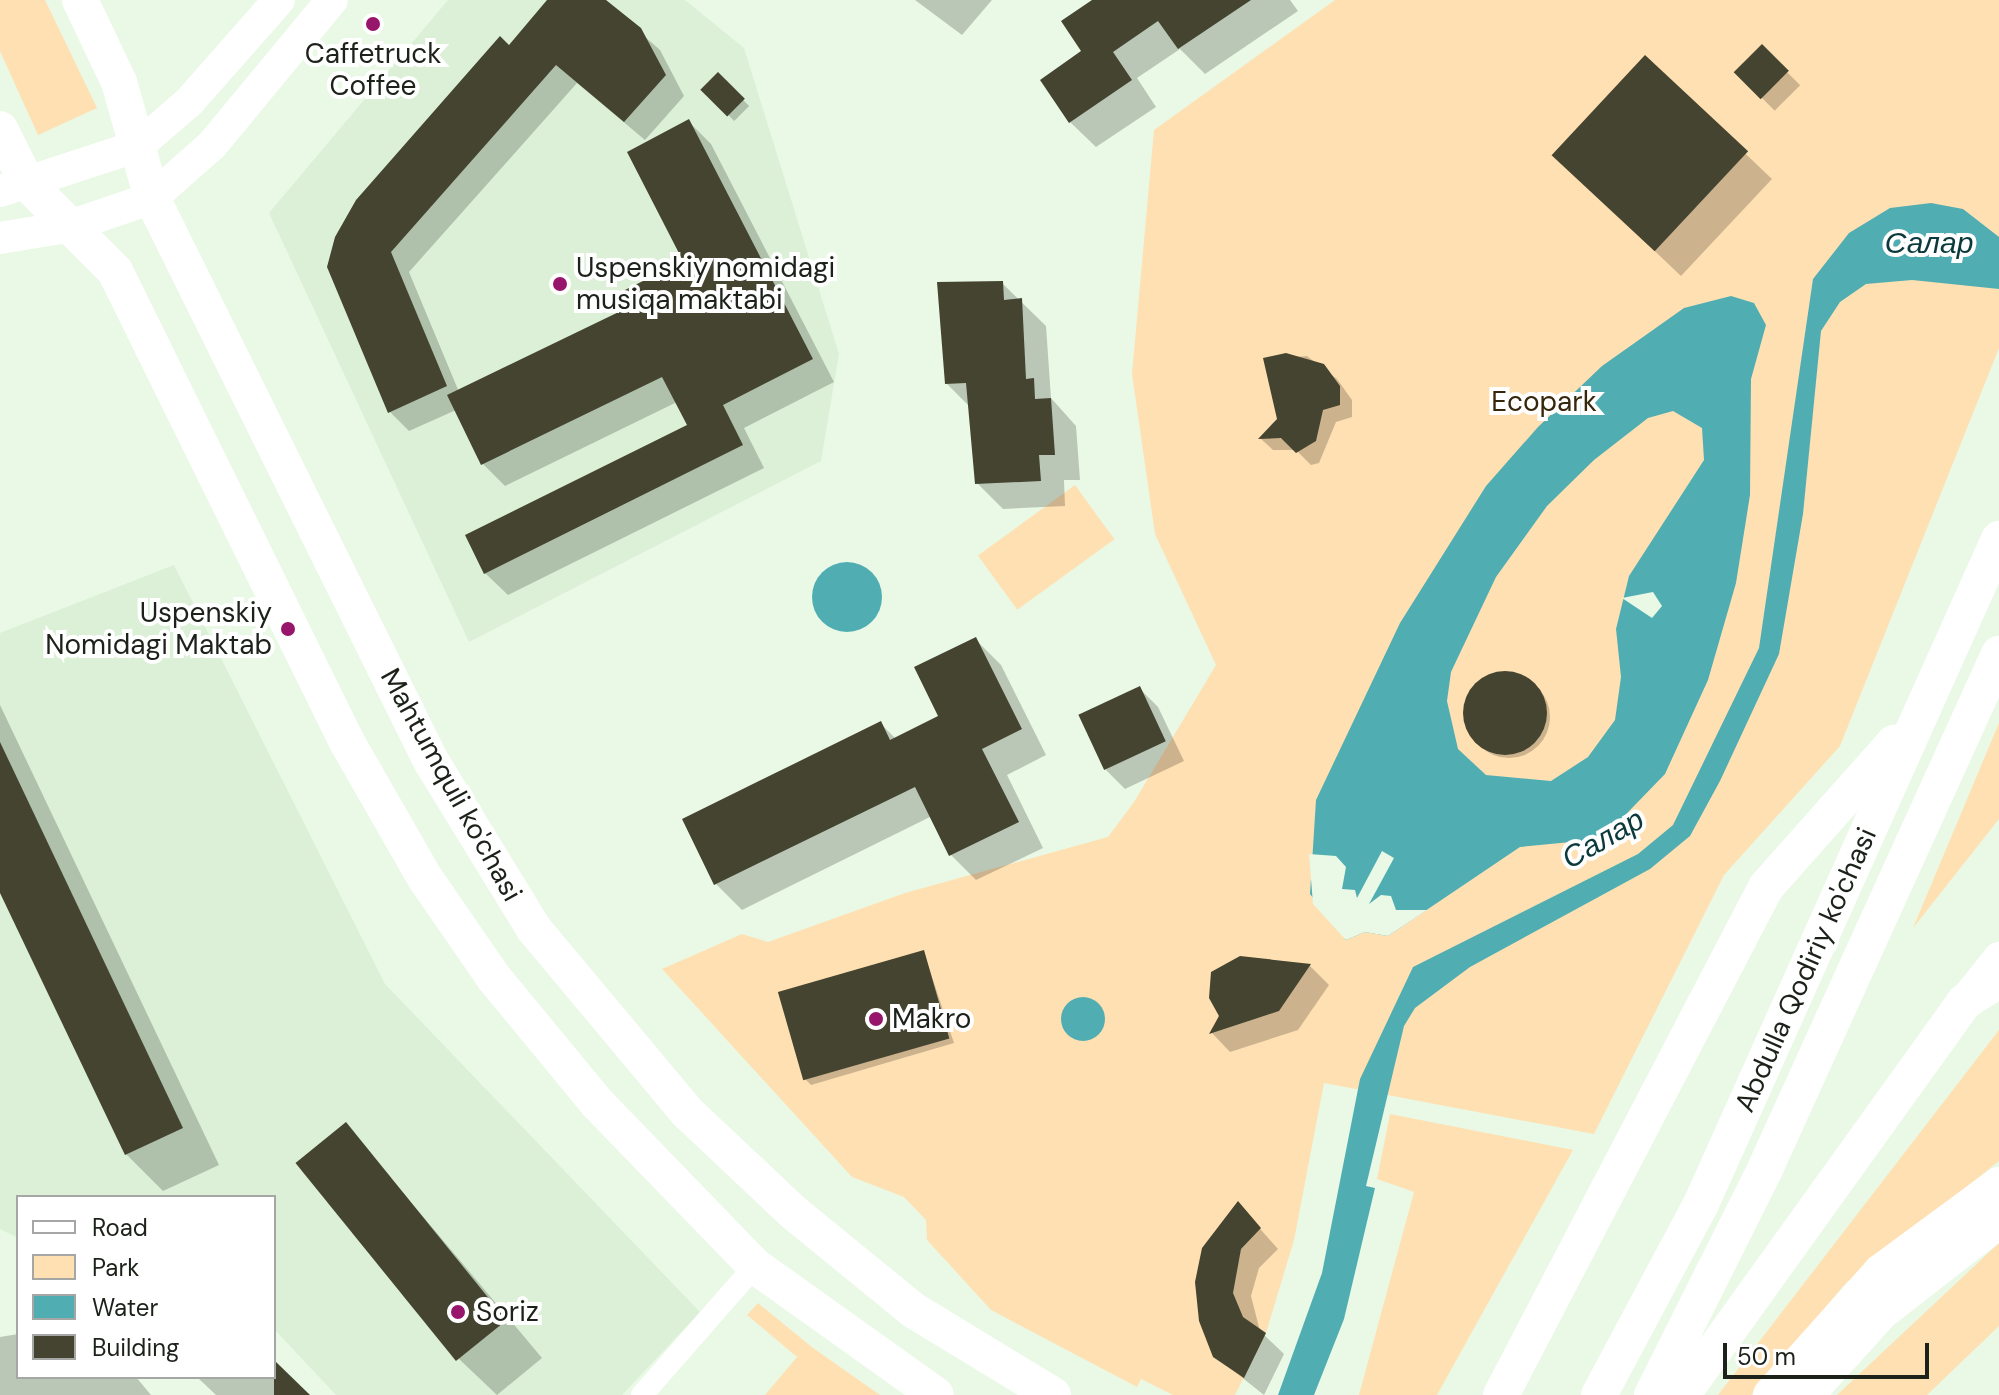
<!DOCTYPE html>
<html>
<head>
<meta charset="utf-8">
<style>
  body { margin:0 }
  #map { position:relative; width:1999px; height:1395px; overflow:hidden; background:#e9f9e5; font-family:"DM Sans",sans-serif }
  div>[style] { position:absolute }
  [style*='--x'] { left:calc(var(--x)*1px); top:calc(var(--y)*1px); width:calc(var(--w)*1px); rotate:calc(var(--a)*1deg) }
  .built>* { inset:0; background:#dbf0d6 }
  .green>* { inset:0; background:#ffe0b2; transform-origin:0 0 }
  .water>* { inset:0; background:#50aeb3 }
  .round { border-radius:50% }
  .pier>* { inset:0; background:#e9f9e5 }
  .shadow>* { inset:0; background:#0003; transform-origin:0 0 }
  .building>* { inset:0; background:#444431; transform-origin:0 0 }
  .street>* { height:22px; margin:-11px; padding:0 11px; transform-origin:11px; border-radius:11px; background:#fff }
  .secondary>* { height:32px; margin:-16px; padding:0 16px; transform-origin:16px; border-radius:16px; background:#fff }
  .primary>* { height:36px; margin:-18px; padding:0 18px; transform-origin:18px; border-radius:18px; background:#fff }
  .dots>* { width:22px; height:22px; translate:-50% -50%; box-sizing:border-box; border:4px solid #fff; border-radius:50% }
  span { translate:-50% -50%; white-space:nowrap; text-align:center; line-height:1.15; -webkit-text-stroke:8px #fff; paint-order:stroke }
  .poi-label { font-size:28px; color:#1c221a }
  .left { translate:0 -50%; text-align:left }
  .right { translate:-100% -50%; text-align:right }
  .park-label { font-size:28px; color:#36260b }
  .street-label { font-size:28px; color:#1c221a }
  .water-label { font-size:30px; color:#0c3a3c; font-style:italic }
  .legend { position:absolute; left:16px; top:1195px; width:260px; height:184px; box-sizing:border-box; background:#fff; border:2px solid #a4a7a3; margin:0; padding:10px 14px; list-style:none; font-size:24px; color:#1c221a }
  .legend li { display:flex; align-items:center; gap:16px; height:40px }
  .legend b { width:40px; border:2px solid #a4a7a3 }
  .scale { position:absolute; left:1723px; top:1343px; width:206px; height:36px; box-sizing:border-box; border:4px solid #1c221a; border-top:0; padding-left:10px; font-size:24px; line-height:28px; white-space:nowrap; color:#1c221a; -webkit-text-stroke:6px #fff; paint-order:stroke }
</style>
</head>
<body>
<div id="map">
  <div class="built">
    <i style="clip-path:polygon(448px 0,685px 0,744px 48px,839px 354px,821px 461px,469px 642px,269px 213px)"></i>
    <i style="clip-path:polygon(174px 565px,385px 984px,700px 1312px,622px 1395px,336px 1395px,274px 1329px,274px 1197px,18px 1197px,18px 1238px,0 1229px,0 633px)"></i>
  </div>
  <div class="green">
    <i style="clip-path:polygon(0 0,45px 0,97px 108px,38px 135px,0 51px)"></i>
    <i style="clip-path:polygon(1335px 0,1999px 0,1999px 348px,1840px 746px,1724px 875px,1594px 1134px,1324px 1083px,1294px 1240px,1266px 1333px,1235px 1395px,1173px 1395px,1141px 1379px,1137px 1387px,991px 1310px,927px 1240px,926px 1220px,904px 1197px,852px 1177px,662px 969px,742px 934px,768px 942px,905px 893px,1108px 837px,1134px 802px,1216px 665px,1155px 534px,1132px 374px,1154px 130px)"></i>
    <i style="left:1075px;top:485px;width:67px;height:120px;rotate:54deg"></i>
    <i style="clip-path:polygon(1999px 723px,1999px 819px,1913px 928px)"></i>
    <i style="clip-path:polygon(1999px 1030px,1999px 1161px,1846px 1283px,1751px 1395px,1718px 1395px)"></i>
    <i style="clip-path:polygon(1390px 1114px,1573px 1150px,1437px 1395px,1359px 1395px,1414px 1192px,1377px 1179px)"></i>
    <i style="clip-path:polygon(1999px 1243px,1999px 1326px,1927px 1395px,1837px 1395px)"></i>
    <i style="clip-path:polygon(758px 1303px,813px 1348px,880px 1395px,765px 1395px,797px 1357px,747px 1315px)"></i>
  </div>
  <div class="water">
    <i style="clip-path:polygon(1931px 203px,1963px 209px,1999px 237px,1999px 289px,1912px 280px,1866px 284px,1840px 302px,1821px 331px,1803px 514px,1779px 654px,1720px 781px,1690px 836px,1650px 869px,1470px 967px,1415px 1008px,1404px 1026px,1366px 1186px,1375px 1188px,1344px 1319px,1314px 1395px,1278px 1395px,1322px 1273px,1360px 1079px,1413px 967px,1638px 854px,1673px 825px,1759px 648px,1813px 279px,1849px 233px,1890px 208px)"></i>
    <i style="clip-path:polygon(evenodd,1731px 296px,1754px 303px,1766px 325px,1751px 379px,1750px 495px,1736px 583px,1708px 680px,1665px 774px,1602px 839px,1520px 847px,1388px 936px,1365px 932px,1346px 940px,1310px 894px,1316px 800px,1400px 623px,1486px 486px,1538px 427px,1602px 366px,1684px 308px,1731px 296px,1673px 411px,1702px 428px,1704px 460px,1629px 576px,1616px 629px,1621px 677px,1615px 720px,1588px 757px,1551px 781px,1486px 775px,1458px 749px,1447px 701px,1451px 672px,1496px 577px,1547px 506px,1594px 460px,1648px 418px,1673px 411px)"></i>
    <i class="round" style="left:812px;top:562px;width:70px;height:70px"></i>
    <i class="round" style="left:1061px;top:997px;width:44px;height:44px"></i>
  </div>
  <div class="pier">
    <i style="clip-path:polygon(1653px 592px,1662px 606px,1652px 618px,1622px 598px)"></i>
    <i style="clip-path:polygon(1382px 851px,1394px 858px,1369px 904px,1381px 895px,1391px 896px,1396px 910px,1427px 910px,1388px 936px,1365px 932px,1346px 940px,1313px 904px,1309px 854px,1336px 856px,1346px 867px,1342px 889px,1355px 890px,1357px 898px)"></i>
  </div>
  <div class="shadow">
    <i style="clip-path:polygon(550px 0,603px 0,660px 50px,684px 96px,645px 140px,577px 83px,409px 272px,459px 392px,629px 309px,685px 262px,689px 122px,711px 144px,834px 382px,744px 428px,764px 468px,508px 595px,485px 573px,689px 425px,677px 402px,505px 486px,483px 464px,456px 410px,409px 431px,390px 412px,329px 267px)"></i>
    <i style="clip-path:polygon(915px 0,992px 0,962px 35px)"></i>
    <i style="clip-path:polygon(1096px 0,1290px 0,1298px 11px,1205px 74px,1180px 49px,1137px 78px,1156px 107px,1096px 147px,1070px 122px)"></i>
    <i style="left:1762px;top:47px;width:54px;height:36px;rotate:45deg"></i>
    <i style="clip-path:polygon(1645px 58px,1772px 179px,1681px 276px,1580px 180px)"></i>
    <i style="left:718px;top:75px;width:44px;height:21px;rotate:45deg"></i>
    <i style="clip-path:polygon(1002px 283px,1046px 326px,1051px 398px,1076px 426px,1080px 480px,1064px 480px,1065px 506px,1003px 509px,977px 483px,970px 407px,947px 384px)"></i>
    <i style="clip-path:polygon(1307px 356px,1337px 379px,1352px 400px,1352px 417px,1336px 422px,1319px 463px,1311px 465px,1296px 450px,1273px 450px,1261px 439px,1279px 420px,1265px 360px)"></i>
    <i style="clip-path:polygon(975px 639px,1001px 665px,1046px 755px,1007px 775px,1043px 848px,976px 880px,951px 855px,932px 816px,742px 910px,716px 884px,685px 820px,880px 723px,896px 739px,941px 717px)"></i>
    <i class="round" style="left:1468px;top:676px;width:82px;height:82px"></i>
    <i style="clip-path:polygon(1139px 688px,1158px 707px,1184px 761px,1125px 789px,1106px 770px)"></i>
    <i style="clip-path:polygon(0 705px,219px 1165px,163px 1191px,126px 1154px,0 888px)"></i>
    <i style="clip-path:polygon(924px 953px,954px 1043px,811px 1085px,805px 1079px)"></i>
    <i style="clip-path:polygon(1241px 958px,1310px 966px,1329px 985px,1298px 1030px,1230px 1052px,1212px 1033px)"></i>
    <i style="clip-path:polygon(346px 1125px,542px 1358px,497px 1395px,459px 1359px,299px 1163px)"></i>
    <i style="clip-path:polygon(1238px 1204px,1278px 1249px,1259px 1268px,1251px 1296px,1260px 1331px,1284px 1354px,1264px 1395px,1215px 1356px)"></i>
    <i style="clip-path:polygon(18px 1334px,18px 1377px,136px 1377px,151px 1395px,0 1395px,0 1337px)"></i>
    <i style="clip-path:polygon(274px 1362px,307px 1395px,216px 1395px,198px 1378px,274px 1377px)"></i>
  </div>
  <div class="building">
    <i style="clip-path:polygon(547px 0,606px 0,641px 28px,666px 75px,624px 122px,556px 65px,391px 252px,447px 386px,388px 413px,327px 267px,335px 237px,356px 200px,500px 36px,509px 45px)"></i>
    <i style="clip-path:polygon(1092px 0,1251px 0,1178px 49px,1158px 21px,1113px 52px,1132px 80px,1069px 123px,1040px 80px,1081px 51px,1061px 21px)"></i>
    <i style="left:1762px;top:44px;width:38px;height:40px;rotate:45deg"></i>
    <i style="left:1645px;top:55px;width:141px;height:137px;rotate:43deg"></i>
    <i style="left:718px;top:72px;width:38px;height:25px;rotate:45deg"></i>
    <i style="clip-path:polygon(689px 119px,813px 359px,723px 405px,743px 445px,484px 574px,465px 535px,687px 425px,662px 377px,481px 465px,447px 395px,627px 308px,619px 293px,683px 261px,627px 152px)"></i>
    <i style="clip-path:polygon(1003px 281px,1004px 300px,1022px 298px,1026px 379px,1034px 378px,1035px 399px,1051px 398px,1055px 455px,1039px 455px,1041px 481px,975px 484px,966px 383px,945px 384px,937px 282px)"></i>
    <i style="clip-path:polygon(1286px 353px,1324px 364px,1340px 386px,1340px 405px,1323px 410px,1316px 441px,1296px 453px,1281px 438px,1258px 439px,1277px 419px,1263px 358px)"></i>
    <i style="clip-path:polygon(976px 637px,1022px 729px,982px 749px,1019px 822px,949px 856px,915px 787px,714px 885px,682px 819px,881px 721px,890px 740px,938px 716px,914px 667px)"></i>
    <i class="round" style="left:1463px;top:671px;width:84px;height:84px"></i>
    <i style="left:1140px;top:686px;width:61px;height:68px;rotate:65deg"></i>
    <i style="clip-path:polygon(0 742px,183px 1128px,125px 1155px,0 893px)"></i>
    <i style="left:924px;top:950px;width:92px;height:152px;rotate:74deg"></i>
    <i style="clip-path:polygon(1240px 956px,1311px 964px,1279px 1011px,1209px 1034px,1219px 1016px,1209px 998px,1211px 972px)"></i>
    <i style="left:346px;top:1122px;width:255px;height:65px;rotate:51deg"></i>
    <i style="clip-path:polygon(1238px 1201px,1261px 1228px,1241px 1249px,1233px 1293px,1243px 1317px,1266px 1333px,1244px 1378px,1213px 1357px,1199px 1321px,1195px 1282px,1202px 1248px)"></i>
    <i style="clip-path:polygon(274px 1360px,310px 1395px,274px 1395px)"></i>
  </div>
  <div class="street">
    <i style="--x:642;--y:1395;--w:171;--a:-48.8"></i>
  </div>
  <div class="secondary">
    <i style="--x:0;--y:191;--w:145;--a:-18.1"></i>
    <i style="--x:138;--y:146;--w:67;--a:-40.8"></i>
    <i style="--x:189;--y:102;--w:136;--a:-48.6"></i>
    <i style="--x:0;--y:238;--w:68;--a:-9.3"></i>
    <i style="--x:67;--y:227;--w:90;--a:-18.8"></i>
    <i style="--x:152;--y:198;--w:80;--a:-41.5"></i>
    <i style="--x:212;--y:145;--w:188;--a:-50.4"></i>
    <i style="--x:1968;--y:997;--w:50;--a:-51.5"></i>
  </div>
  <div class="primary">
    <i style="--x:80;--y:0;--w:91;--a:64.6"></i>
    <i style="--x:119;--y:82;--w:121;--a:74.1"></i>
    <i style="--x:152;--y:198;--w:628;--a:63.64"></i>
    <i style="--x:431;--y:761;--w:197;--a:58.5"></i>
    <i style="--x:534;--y:929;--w:240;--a:50.1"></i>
    <i style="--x:688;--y:1113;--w:144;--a:43.3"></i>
    <i style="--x:793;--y:1212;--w:155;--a:39.2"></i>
    <i style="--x:913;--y:1310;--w:164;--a:31.3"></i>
    <i style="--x:0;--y:129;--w:60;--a:63.4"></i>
    <i style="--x:27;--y:183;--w:124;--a:45"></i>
    <i style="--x:115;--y:271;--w:525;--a:63.78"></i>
    <i style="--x:347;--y:742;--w:157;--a:60.2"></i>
    <i style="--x:425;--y:878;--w:121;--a:55.4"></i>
    <i style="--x:494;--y:978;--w:163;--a:50.5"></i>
    <i style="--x:598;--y:1104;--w:226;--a:45.9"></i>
    <i style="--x:755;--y:1266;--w:222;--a:35.5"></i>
    <i style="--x:1501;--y:1395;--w:573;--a:-62.45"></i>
    <i style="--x:1766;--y:887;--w:193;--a:-48.4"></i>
    <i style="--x:1599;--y:1395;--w:217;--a:-61.9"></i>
    <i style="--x:1701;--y:1204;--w:729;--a:-65.86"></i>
    <i style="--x:1652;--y:1395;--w:253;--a:-63.4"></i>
    <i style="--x:1765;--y:1169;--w:566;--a:-65.56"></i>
    <i style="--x:1682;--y:1395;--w:484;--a:-54.3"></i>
    <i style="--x:1964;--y:1002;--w:41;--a:-32.2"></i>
    <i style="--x:1771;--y:1395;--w:165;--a:-48.2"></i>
    <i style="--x:1881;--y:1272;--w:147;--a:-36.4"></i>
    <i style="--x:1806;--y:1395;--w:112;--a:-47.9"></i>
    <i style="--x:1881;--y:1312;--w:150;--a:-37.9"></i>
  </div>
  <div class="dots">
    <i style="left:373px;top:24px;background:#97156b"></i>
    <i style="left:560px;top:284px;background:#97156b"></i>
    <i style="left:288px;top:629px;background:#97156b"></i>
    <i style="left:876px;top:1019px;background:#97156b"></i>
    <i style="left:458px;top:1312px;background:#97156b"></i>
  </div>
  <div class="poi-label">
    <span style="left:373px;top:70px">Caffetruck<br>Coffee</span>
    <span class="left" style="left:576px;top:284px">Uspenskiy nomidagi<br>musiqa maktabi</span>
    <span class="right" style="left:272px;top:629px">Uspenskiy<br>Nomidagi Maktab</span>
    <span class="left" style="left:892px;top:1019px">Makro</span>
    <span class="left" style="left:476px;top:1312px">Soriz</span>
  </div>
  <div class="park-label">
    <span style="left:1544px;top:402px">Ecopark</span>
  </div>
  <div class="street-label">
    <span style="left:451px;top:785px;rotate:61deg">Mahtumquli ko'chasi</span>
    <span style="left:1806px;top:970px;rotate:-66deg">Abdulla Qodiriy ko'chasi</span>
  </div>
  <div class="water-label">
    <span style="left:1929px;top:243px">Салар</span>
    <span style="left:1603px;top:839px;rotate:-30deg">Салар</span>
  </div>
  <ul class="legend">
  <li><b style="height:10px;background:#fff"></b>Road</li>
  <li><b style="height:22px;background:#ffe0b2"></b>Park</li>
  <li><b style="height:22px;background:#50aeb3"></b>Water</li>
  <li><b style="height:22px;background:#444431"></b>Building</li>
  </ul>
  <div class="scale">50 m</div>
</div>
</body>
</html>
